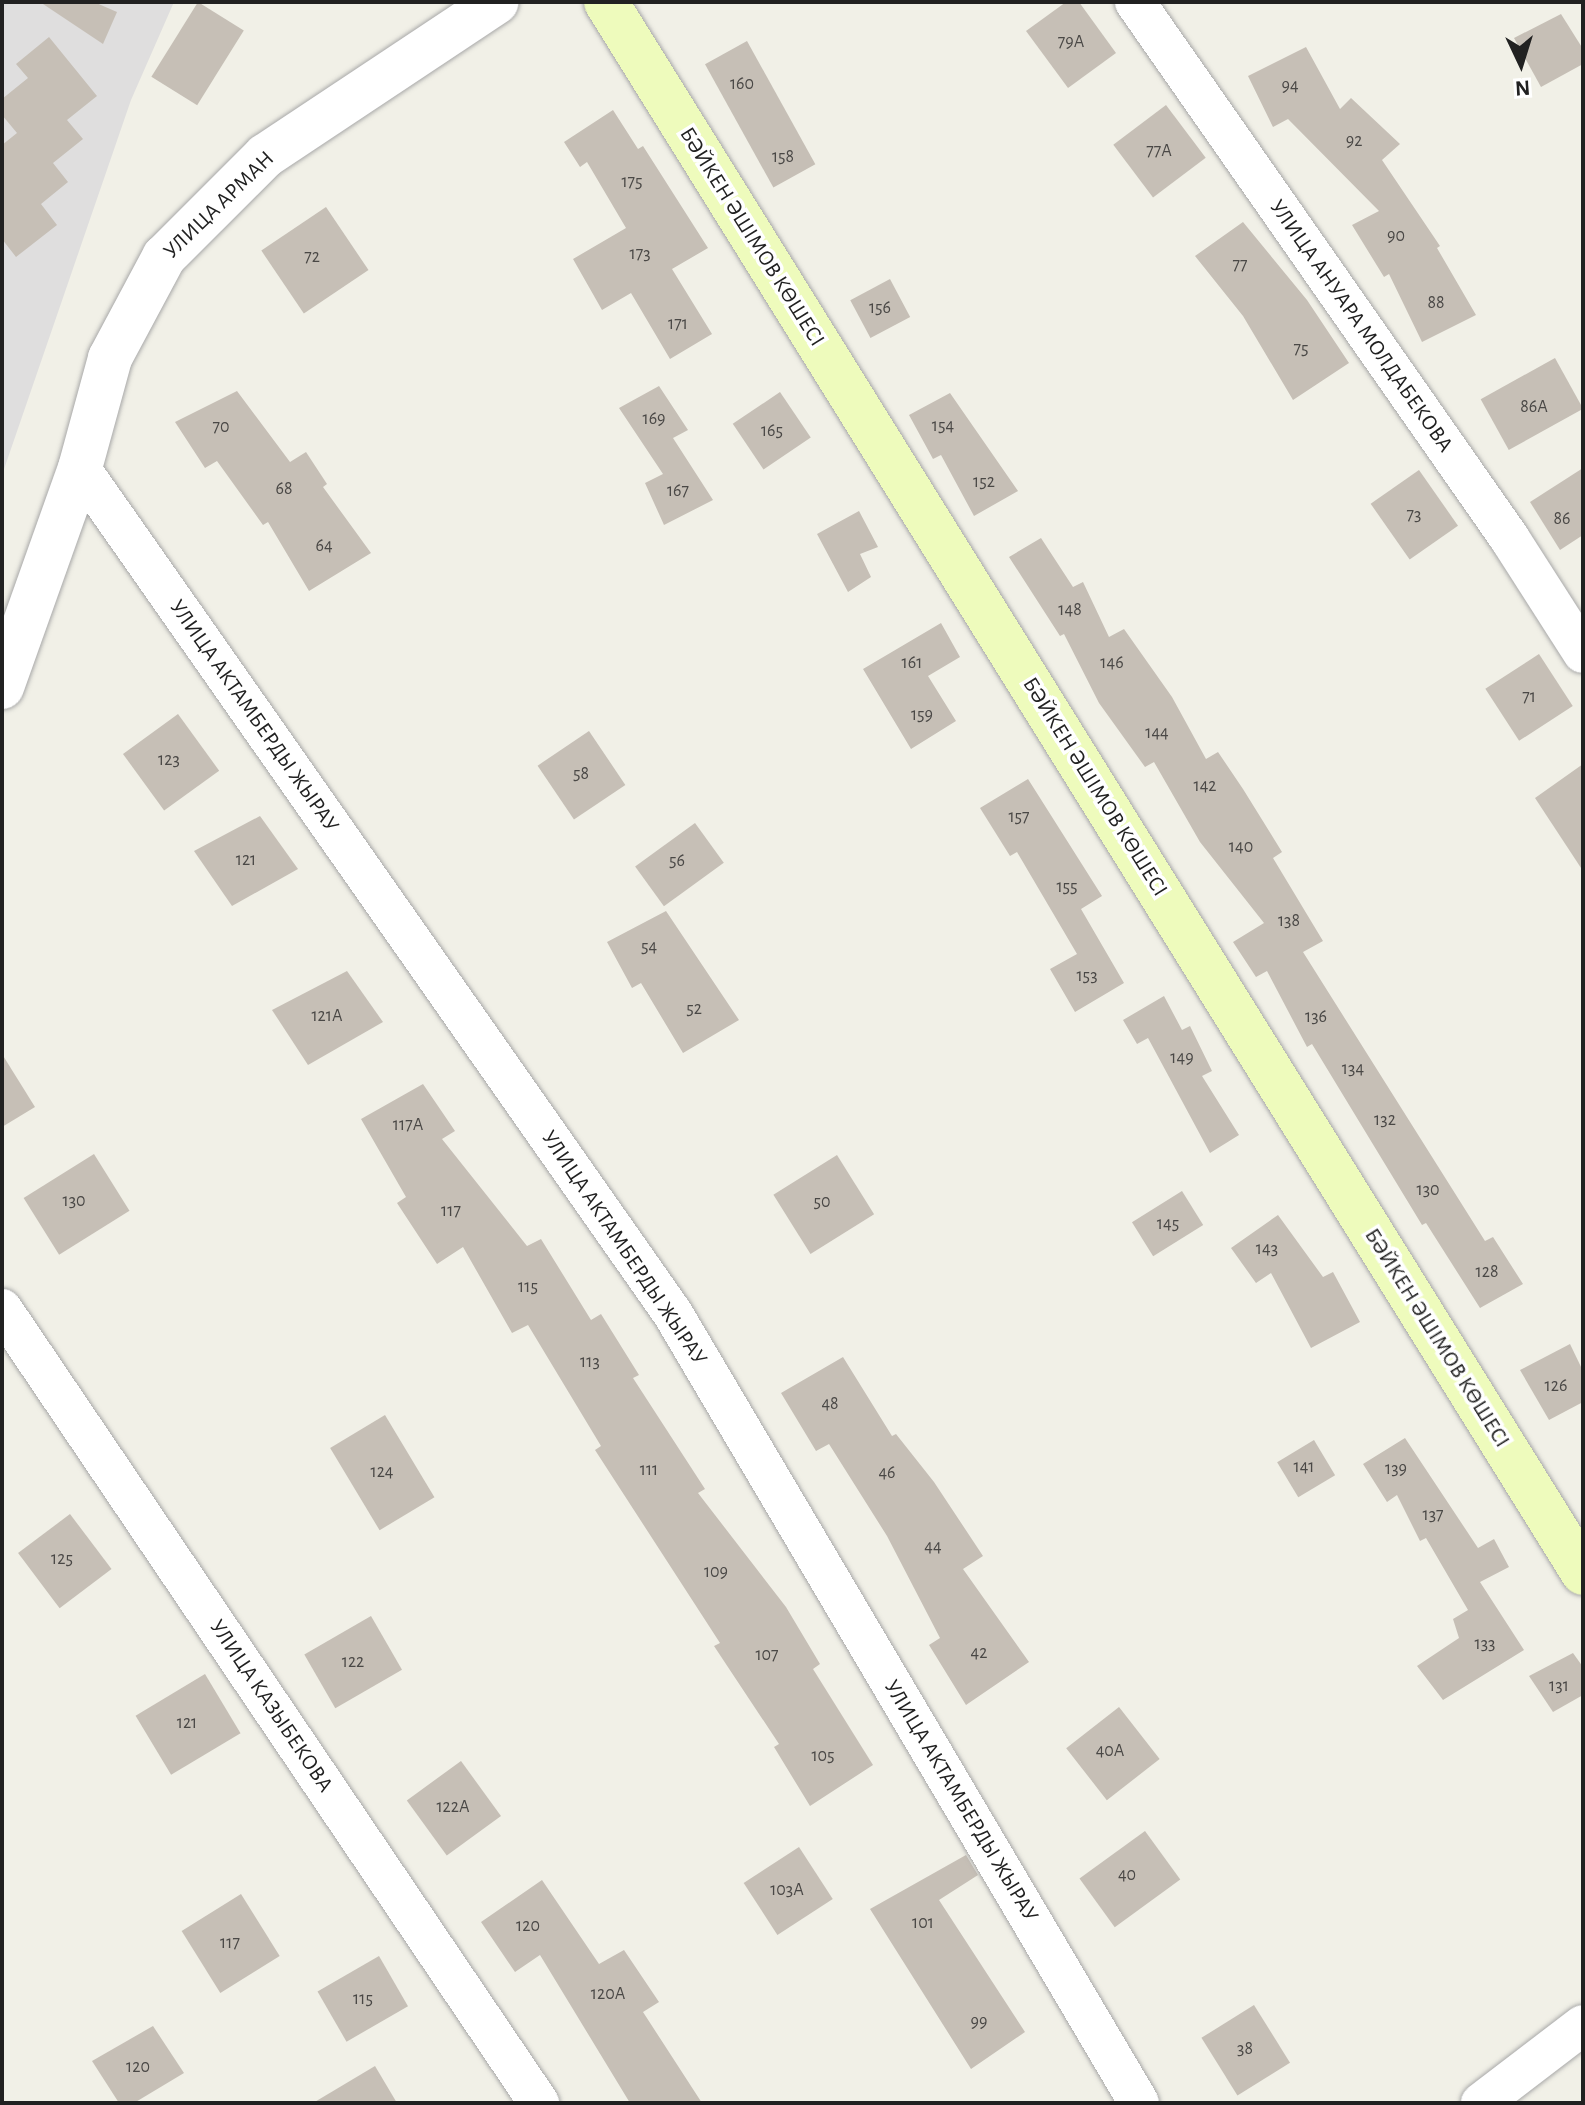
<!DOCTYPE html>
<html>
<head>
<meta charset="utf-8">
<style>
  body { margin:0 }
  #map { position:relative; width:1585px; height:2105px; overflow:hidden; background:#f1f0e7; font-family:"Alegreya Sans",sans-serif }
  div>[style] { position:absolute }
  [style*='--x'] { left:calc(var(--x)*1px); top:calc(var(--y)*1px); width:calc(var(--w)*1px); rotate:calc(var(--a)*1deg) }
  .residential>* { inset:0; background:#dfdede }
  .building>* { inset:0; background:#c6bfb6; transform-origin:0 0 }
  .roads { filter:drop-shadow(0 0 2px #a8a8a8) drop-shadow(0 0 2px #a8a8a8) }
  .minor>* { height:40px; margin:-20px; padding:0 20px; transform-origin:20px; border-radius:20px; background:#fff }
  .tertiary>* { height:44px; margin:-22px; padding:0 22px; transform-origin:22px; border-radius:22px; background:#fff }
  .secondary>* { height:44px; margin:-22px; padding:0 22px; transform-origin:22px; border-radius:22px; background:#eefbbc }
  span { translate:-50% -50%; white-space:nowrap; text-align:center; line-height:1.15; -webkit-text-stroke:7px #fff; paint-order:stroke }
  .number-label { font-size:18px; color:#4a4846 }
  .number-label span { -webkit-text-stroke-width:0 }
  .street-label { font-size:22px; color:#212121 }
  .frame { position:absolute; inset:0; border:4px solid #212121; pointer-events:none }
  .north { position:absolute; left:1481px; top:24px; width:80px; height:80px; -webkit-text-stroke:6px #fff; paint-order:stroke; rotate:176deg; font-size:22px; font-weight:700; line-height:32px; text-align:center; color:#212121 }
  .north::after { content:''; display:block; margin:auto; width:28px; height:36px; background:#212121; clip-path:polygon(50% 0,100% 100%,50% 72%,0 100%) }
</style>
</head>
<body>
<div id="map">
  <div class="residential">
    <i style="clip-path:polygon(2px 2px,174px 2px,131px 100px,2px 475px)"></i>
  </div>
  <div class="building">
    <i style="clip-path:polygon(40px 2px,94px 2px,117px 12px,103px 44px)"></i>
    <i style="left:198px;top:2px;width:54px;height:88px;rotate:32deg"></i>
    <i style="clip-path:polygon(1066px 2px,1079px 2px,1116px 53px,1068px 88px,1026px 31px)"></i>
    <i style="clip-path:polygon(1561px 14px,1583px 49px,1583px 64px,1541px 87px,1514px 38px)"></i>
    <i style="clip-path:polygon(49px 37px,97px 96px,67px 120px,83px 139px,53px 163px,68px 182px,41px 204px,57px 225px,16px 257px,2px 239px,2px 145px,17px 133px,2px 115px,2px 99px,28px 78px,16px 64px)"></i>
    <i style="left:747px;top:41px;width:141px;height:48px;rotate:61deg"></i>
    <i style="clip-path:polygon(1306px 47px,1340px 109px,1351px 98px,1400px 144px,1382px 160px,1440px 246px,1437px 248px,1476px 315px,1422px 342px,1389px 274px,1384px 277px,1352px 225px,1379px 211px,1288px 119px,1273px 127px,1248px 76px)"></i>
    <i style="left:1166px;top:105px;width:66px;height:66px;rotate:53deg"></i>
    <i style="clip-path:polygon(613px 110px,638px 149px,643px 146px,708px 248px,672px 269px,712px 334px,670px 359px,631px 293px,602px 310px,573px 259px,626px 228px,587px 162px,580px 167px,564px 142px)"></i>
    <i style="left:326px;top:207px;width:76px;height:78px;rotate:56deg"></i>
    <i style="clip-path:polygon(1243px 222px,1307px 300px,1349px 363px,1293px 400px,1243px 316px,1195px 256px)"></i>
    <i style="left:890px;top:279px;width:43px;height:45px;rotate:62deg"></i>
    <i style="left:1555px;top:358px;width:58px;height:85px;rotate:61deg"></i>
    <i style="clip-path:polygon(659px 386px,688px 430px,673px 438px,713px 500px,664px 525px,645px 483px,663px 474px,619px 408px)"></i>
    <i style="clip-path:polygon(237px 391px,290px 462px,306px 452px,327px 484px,323px 487px,371px 553px,309px 591px,268px 522px,263px 525px,217px 461px,205px 468px,175px 422px)"></i>
    <i style="left:780px;top:392px;width:55px;height:57px;rotate:56deg"></i>
    <i style="clip-path:polygon(950px 393px,1018px 491px,974px 516px,941px 455px,933px 459px,909px 415px)"></i>
    <i style="clip-path:polygon(1583px 468px,1583px 535px,1560px 550px,1530px 502px)"></i>
    <i style="left:1419px;top:470px;width:68px;height:59px;rotate:55deg"></i>
    <i style="clip-path:polygon(859px 511px,878px 547px,860px 554px,871px 577px,848px 592px,817px 534px)"></i>
    <i style="clip-path:polygon(1041px 538px,1073px 587px,1083px 582px,1109px 637px,1124px 629px,1172px 697px,1206px 759px,1218px 752px,1243px 789px,1282px 852px,1273px 858px,1323px 941px,1303px 952px,1485px 1241px,1493px 1237px,1523px 1284px,1480px 1308px,1426px 1223px,1422px 1225px,1312px 1044px,1307px 1047px,1267px 971px,1256px 977px,1233px 942px,1264px 923px,1200px 842px,1154px 762px,1145px 767px,1099px 703px,1064px 634px,1060px 636px,1009px 557px)"></i>
    <i style="clip-path:polygon(941px 623px,960px 657px,928px 676px,956px 721px,911px 749px,863px 669px)"></i>
    <i style="left:1539px;top:654px;width:62px;height:64px;rotate:57deg"></i>
    <i style="left:178px;top:714px;width:70px;height:68px;rotate:54deg"></i>
    <i style="left:589px;top:731px;width:65px;height:62px;rotate:56deg"></i>
    <i style="clip-path:polygon(1583px 764px,1583px 871px,1535px 798px)"></i>
    <i style="clip-path:polygon(1028px 779px,1102px 896px,1081px 909px,1124px 983px,1075px 1012px,1050px 969px,1077px 954px,1017px 852px,1010px 856px,980px 808px)"></i>
    <i style="clip-path:polygon(260px 816px,298px 869px,232px 906px,194px 851px)"></i>
    <i style="left:695px;top:823px;width:49px;height:74px;rotate:54deg"></i>
    <i style="clip-path:polygon(666px 911px,739px 1020px,683px 1053px,641px 983px,632px 988px,607px 942px)"></i>
    <i style="clip-path:polygon(347px 971px,383px 1022px,308px 1065px,272px 1010px)"></i>
    <i style="clip-path:polygon(1164px 996px,1182px 1030px,1190px 1026px,1212px 1071px,1202px 1076px,1239px 1135px,1210px 1153px,1148px 1038px,1137px 1044px,1123px 1020px)"></i>
    <i style="clip-path:polygon(2px 1054px,35px 1107px,2px 1127px)"></i>
    <i style="clip-path:polygon(423px 1084px,455px 1131px,442px 1139px,527px 1246px,541px 1239px,591px 1320px,601px 1314px,639px 1375px,633px 1378px,705px 1489px,698px 1493px,786px 1607px,820px 1664px,813px 1669px,873px 1765px,810px 1806px,774px 1747px,779px 1744px,714px 1646px,720px 1643px,595px 1450px,601px 1446px,528px 1325px,512px 1333px,463px 1247px,437px 1264px,397px 1203px,406px 1197px,361px 1119px)"></i>
    <i style="left:94px;top:1154px;width:67px;height:83px;rotate:58deg"></i>
    <i style="left:837px;top:1155px;width:70px;height:75px;rotate:58deg"></i>
    <i style="left:1182px;top:1191px;width:40px;height:59px;rotate:58deg"></i>
    <i style="clip-path:polygon(1278px 1215px,1323px 1277px,1333px 1272px,1360px 1322px,1311px 1348px,1271px 1273px,1256px 1283px,1231px 1248px)"></i>
    <i style="clip-path:polygon(1570px 1344px,1583px 1371px,1583px 1402px,1549px 1420px,1520px 1370px)"></i>
    <i style="clip-path:polygon(843px 1357px,892px 1436px,896px 1434px,934px 1482px,983px 1556px,963px 1569px,1029px 1662px,966px 1705px,929px 1645px,940px 1638px,887px 1536px,829px 1444px,816px 1451px,781px 1393px)"></i>
    <i style="left:385px;top:1415px;width:96px;height:64px;rotate:59deg"></i>
    <i style="clip-path:polygon(1405px 1438px,1478px 1548px,1494px 1539px,1509px 1567px,1480px 1582px,1524px 1650px,1443px 1700px,1417px 1666px,1459px 1638px,1453px 1619px,1468px 1610px,1426px 1538px,1420px 1541px,1397px 1495px,1387px 1502px,1363px 1464px)"></i>
    <i style="left:1314px;top:1440px;width:41px;height:43px;rotate:59deg"></i>
    <i style="left:70px;top:1514px;width:69px;height:65px;rotate:53deg"></i>
    <i style="left:371px;top:1616px;width:62px;height:77px;rotate:60deg"></i>
    <i style="clip-path:polygon(1573px 1653px,1583px 1667px,1583px 1695px,1553px 1712px,1529px 1676px)"></i>
    <i style="left:205px;top:1674px;width:69px;height:81px;rotate:59deg"></i>
    <i style="left:1119px;top:1707px;width:66px;height:67px;rotate:52deg"></i>
    <i style="left:461px;top:1761px;width:68px;height:67px;rotate:54deg"></i>
    <i style="left:1145px;top:1831px;width:60px;height:81px;rotate:54deg"></i>
    <i style="left:799px;top:1847px;width:62px;height:66px;rotate:57deg"></i>
    <i style="clip-path:polygon(966px 1855px,978px 1875px,939px 1900px,1025px 2032px,971px 2069px,870px 1909px)"></i>
    <i style="clip-path:polygon(542px 1880px,599px 1964px,624px 1950px,659px 2002px,643px 2012px,702px 2103px,630px 2103px,540px 1955px,515px 1972px,481px 1922px)"></i>
    <i style="left:241px;top:1894px;width:73px;height:70px;rotate:58deg"></i>
    <i style="left:379px;top:1956px;width:58px;height:71px;rotate:60deg"></i>
    <i style="left:1254px;top:2005px;width:68px;height:62px;rotate:58deg"></i>
    <i style="clip-path:polygon(153px 2026px,184px 2073px,134px 2103px,119px 2103px,92px 2061px)"></i>
    <i style="clip-path:polygon(375px 2066px,397px 2103px,313px 2103px)"></i>
  </div>
  <div class="roads">
    <div class="minor">
      <i style="--x:1135;--y:2;--w:655;--a:55.07"></i>
      <i style="--x:1510;--y:539;--w:135;--a:57.4"></i>
      <i style="--x:80;--y:468;--w:1033;--a:54.97"></i>
      <i style="--x:673;--y:1314;--w:916;--a:59.43"></i>
      <i style="--x:2;--y:1309;--w:959;--a:55.93"></i>
      <i style="--x:1481;--y:2103;--w:128;--a:-37.4"></i>
    </div>
    <div class="tertiary">
      <i style="--x:2;--y:687;--w:232;--a:-70.4"></i>
      <i style="--x:80;--y:468;--w:114;--a:-74.7"></i>
      <i style="--x:110;--y:358;--w:115;--a:-61.9"></i>
      <i style="--x:164;--y:257;--w:143;--a:-45"></i>
      <i style="--x:265;--y:156;--w:278;--a:-33.6"></i>
    </div>
    <div class="secondary">
      <i style="--x:606;--y:2;--w:1850;--a:58.12"></i>
    </div>
  </div>
  <div class="number-label">
    <span style="left:1071px;top:42px">79А</span>
    <span style="left:742px;top:84px">160</span>
    <span style="left:1290px;top:86px">94</span>
    <span style="left:1354px;top:141px">92</span>
    <span style="left:1159px;top:151px">77А</span>
    <span style="left:783px;top:157px">158</span>
    <span style="left:632px;top:182px">175</span>
    <span style="left:1396px;top:236px">90</span>
    <span style="left:640px;top:254px">173</span>
    <span style="left:312px;top:257px">72</span>
    <span style="left:1240px;top:265px">77</span>
    <span style="left:1436px;top:303px">88</span>
    <span style="left:880px;top:308px">156</span>
    <span style="left:678px;top:324px">171</span>
    <span style="left:1301px;top:349px">75</span>
    <span style="left:1534px;top:407px">86А</span>
    <span style="left:654px;top:419px">169</span>
    <span style="left:943px;top:426px">154</span>
    <span style="left:221px;top:427px">70</span>
    <span style="left:772px;top:431px">165</span>
    <span style="left:984px;top:482px">152</span>
    <span style="left:284px;top:489px">68</span>
    <span style="left:678px;top:491px">167</span>
    <span style="left:1414px;top:515px">73</span>
    <span style="left:1562px;top:519px">86</span>
    <span style="left:324px;top:546px">64</span>
    <span style="left:1070px;top:610px">148</span>
    <span style="left:912px;top:663px">161</span>
    <span style="left:1112px;top:663px">146</span>
    <span style="left:1529px;top:697px">71</span>
    <span style="left:922px;top:715px">159</span>
    <span style="left:1157px;top:733px">144</span>
    <span style="left:169px;top:760px">123</span>
    <span style="left:581px;top:774px">58</span>
    <span style="left:1205px;top:786px">142</span>
    <span style="left:1019px;top:817px">157</span>
    <span style="left:1241px;top:847px">140</span>
    <span style="left:246px;top:860px">121</span>
    <span style="left:677px;top:861px">56</span>
    <span style="left:1067px;top:887px">155</span>
    <span style="left:1289px;top:921px">138</span>
    <span style="left:649px;top:947px">54</span>
    <span style="left:1087px;top:976px">153</span>
    <span style="left:694px;top:1009px">52</span>
    <span style="left:327px;top:1016px">121А</span>
    <span style="left:1316px;top:1017px">136</span>
    <span style="left:1182px;top:1058px">149</span>
    <span style="left:1353px;top:1069px">134</span>
    <span style="left:1385px;top:1120px">132</span>
    <span style="left:408px;top:1125px">117А</span>
    <span style="left:1428px;top:1190px">130</span>
    <span style="left:74px;top:1201px">130</span>
    <span style="left:822px;top:1202px">50</span>
    <span style="left:451px;top:1211px">117</span>
    <span style="left:1168px;top:1224px">145</span>
    <span style="left:1267px;top:1249px">143</span>
    <span style="left:1487px;top:1272px">128</span>
    <span style="left:528px;top:1287px">115</span>
    <span style="left:590px;top:1362px">113</span>
    <span style="left:1556px;top:1386px">126</span>
    <span style="left:830px;top:1404px">48</span>
    <span style="left:1304px;top:1467px">141</span>
    <span style="left:1396px;top:1469px">139</span>
    <span style="left:649px;top:1470px">111</span>
    <span style="left:382px;top:1472px">124</span>
    <span style="left:887px;top:1473px">46</span>
    <span style="left:1433px;top:1515px">137</span>
    <span style="left:933px;top:1547px">44</span>
    <span style="left:62px;top:1559px">125</span>
    <span style="left:716px;top:1572px">109</span>
    <span style="left:1485px;top:1644px">133</span>
    <span style="left:979px;top:1653px">42</span>
    <span style="left:767px;top:1655px">107</span>
    <span style="left:353px;top:1662px">122</span>
    <span style="left:1559px;top:1686px">131</span>
    <span style="left:187px;top:1723px">121</span>
    <span style="left:1110px;top:1751px">40А</span>
    <span style="left:823px;top:1756px">105</span>
    <span style="left:453px;top:1807px">122А</span>
    <span style="left:1127px;top:1875px">40</span>
    <span style="left:787px;top:1890px">103А</span>
    <span style="left:923px;top:1923px">101</span>
    <span style="left:528px;top:1926px">120</span>
    <span style="left:230px;top:1943px">117</span>
    <span style="left:608px;top:1994px">120А</span>
    <span style="left:363px;top:1999px">115</span>
    <span style="left:979px;top:2022px">99</span>
    <span style="left:1245px;top:2049px">38</span>
    <span style="left:138px;top:2067px">120</span>
  </div>
  <div class="street-label">
    <span style="left:219px;top:205px;rotate:-44deg">УЛИЦА АРМАН</span>
    <span style="left:752px;top:237px;rotate:58deg">БӘЙКЕН ӘШІМОВ КӨШЕСІ</span>
    <span style="left:1361px;top:326px;rotate:55deg">УЛИЦА АНУАРА МОЛДАБЕКОВА</span>
    <span style="left:254px;top:716px;rotate:55deg">УЛИЦА АКТАМБЕРДЫ ЖЫРАУ</span>
    <span style="left:1095px;top:787px;rotate:58deg">БӘЙКЕН ӘШІМОВ КӨШЕСІ</span>
    <span style="left:624px;top:1248px;rotate:56deg">УЛИЦА АКТАМБЕРДЫ ЖЫРАУ</span>
    <span style="left:1437px;top:1338px;rotate:58deg">БӘЙКЕН ӘШІМОВ КӨШЕСІ</span>
    <span style="left:271px;top:1706px;rotate:56deg">УЛИЦА КАЗЫБЕКОВА</span>
    <span style="left:961px;top:1801px;rotate:59deg">УЛИЦА АКТАМБЕРДЫ ЖЫРАУ</span>
  </div>
  <div class="frame"></div>
  <div class="north">N</div>
</div>
</body>
</html>
